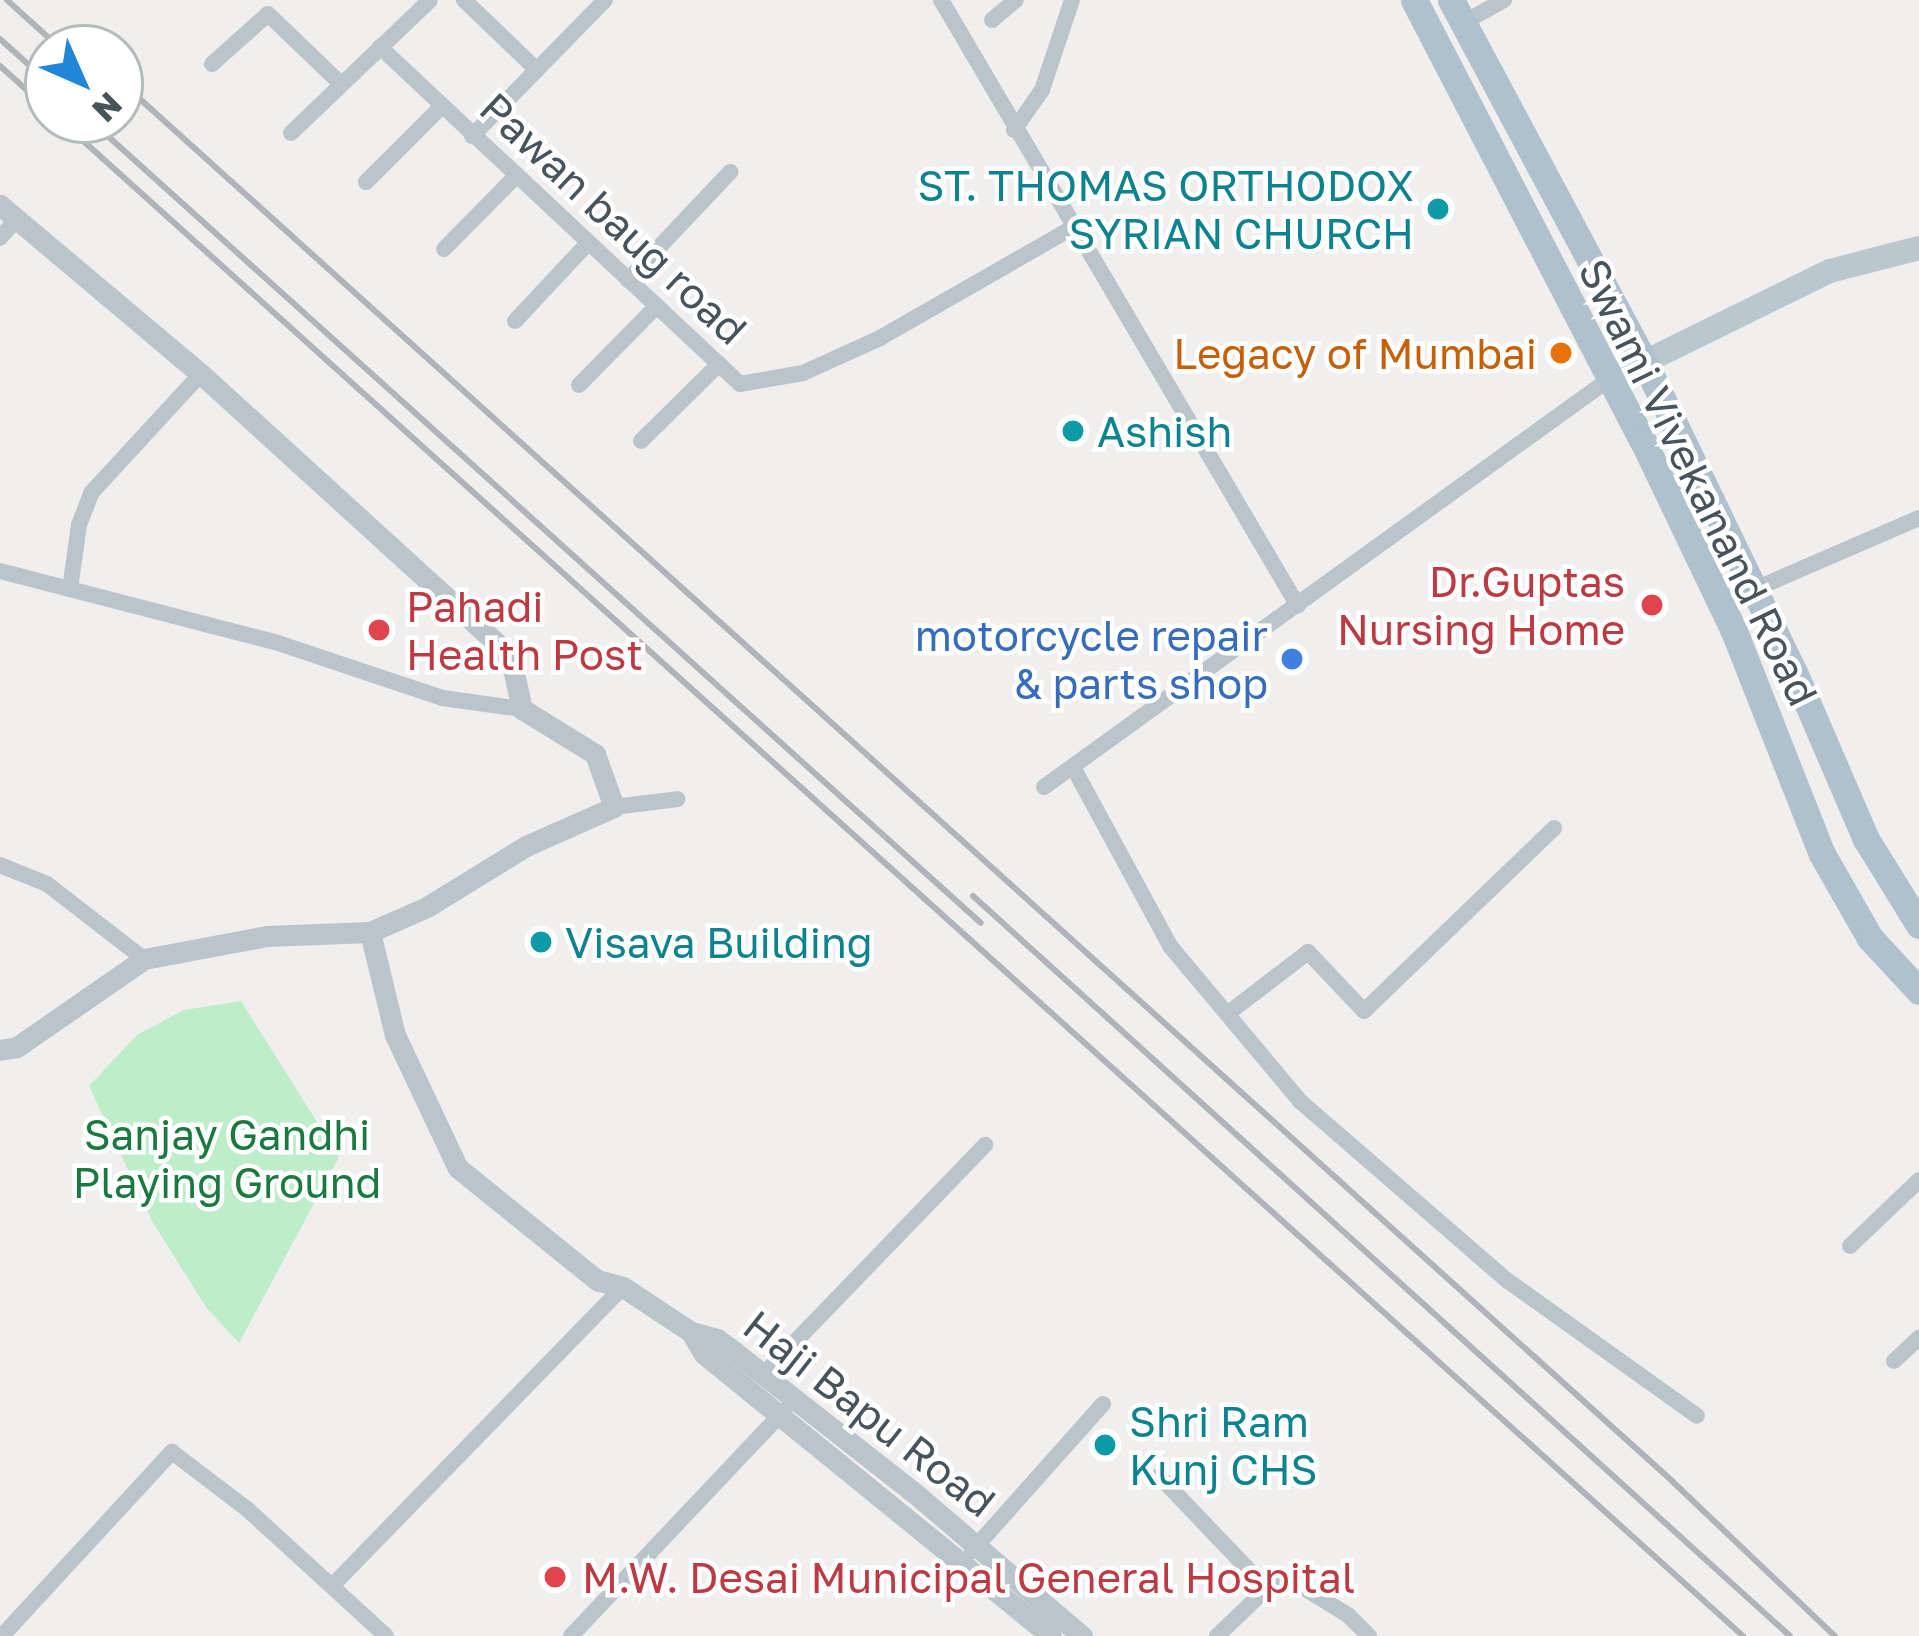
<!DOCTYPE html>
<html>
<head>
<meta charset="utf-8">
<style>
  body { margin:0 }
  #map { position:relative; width:1919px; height:1636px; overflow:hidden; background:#f1eeee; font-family:"Golos Text",sans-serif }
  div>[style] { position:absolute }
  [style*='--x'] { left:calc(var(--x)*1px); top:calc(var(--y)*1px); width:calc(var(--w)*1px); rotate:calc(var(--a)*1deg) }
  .green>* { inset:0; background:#beedca }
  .minor>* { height:16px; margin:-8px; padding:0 8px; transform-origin:8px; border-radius:8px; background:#bac4cb }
  .tertiary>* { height:21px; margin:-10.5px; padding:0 10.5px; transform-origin:10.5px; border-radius:10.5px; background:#bac4cb }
  .secondary>* { height:24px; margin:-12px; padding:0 12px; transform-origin:12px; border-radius:12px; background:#bac7cf }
  .primary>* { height:27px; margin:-13.5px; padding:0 13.5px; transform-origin:13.5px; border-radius:13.5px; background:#aec1cc }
  .rail>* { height:6px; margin:-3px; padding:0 3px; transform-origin:3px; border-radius:3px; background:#b0b4b8 }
  .dots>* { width:33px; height:33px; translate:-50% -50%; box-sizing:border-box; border:6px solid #fff; border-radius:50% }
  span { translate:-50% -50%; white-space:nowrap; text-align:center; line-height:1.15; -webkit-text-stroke:9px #fff; paint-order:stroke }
  .culture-label { font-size:42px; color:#0d838f }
  .right { translate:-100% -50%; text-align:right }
  .left { translate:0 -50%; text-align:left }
  .street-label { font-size:42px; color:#47545b }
  .food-label { font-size:42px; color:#c56008 }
  .health-label { font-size:42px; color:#be3a42 }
  .shop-label { font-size:42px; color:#366cbe }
  .park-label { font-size:42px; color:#1a793f }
  .north { position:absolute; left:24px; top:24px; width:120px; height:120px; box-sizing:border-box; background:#fff; border:3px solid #b5bbbd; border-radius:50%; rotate:135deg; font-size:33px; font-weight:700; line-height:48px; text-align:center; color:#47545b }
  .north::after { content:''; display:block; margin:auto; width:42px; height:54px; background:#2086d8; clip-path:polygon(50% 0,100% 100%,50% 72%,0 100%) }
</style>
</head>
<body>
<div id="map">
  <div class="green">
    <i style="clip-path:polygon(241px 1001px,339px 1157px,239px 1343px,206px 1307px,152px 1221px,89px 1086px,137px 1035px,184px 1010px)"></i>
  </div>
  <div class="minor">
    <i style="--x:464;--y:0;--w:101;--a:43.8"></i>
    <i style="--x:941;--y:0;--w:703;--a:59.5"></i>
    <i style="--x:992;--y:20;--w:31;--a:-40"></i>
    <i style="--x:1463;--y:23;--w:47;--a:-29.3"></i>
    <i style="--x:380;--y:47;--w:493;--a:43.1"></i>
    <i style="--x:740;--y:384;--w:64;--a:-9.9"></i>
    <i style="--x:803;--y:373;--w:85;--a:-24.4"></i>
    <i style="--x:880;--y:338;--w:224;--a:-29.8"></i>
    <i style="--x:212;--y:64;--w:75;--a:-41.8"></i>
    <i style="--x:268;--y:14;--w:100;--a:43.8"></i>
    <i style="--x:1014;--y:130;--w:49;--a:-55"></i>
    <i style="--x:1042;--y:90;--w:95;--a:-71.6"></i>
    <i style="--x:291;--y:133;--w:192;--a:-43.7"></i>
    <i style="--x:472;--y:136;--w:190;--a:-45.6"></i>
    <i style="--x:366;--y:182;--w:106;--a:-45"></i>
    <i style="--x:0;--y:238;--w:25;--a:-48"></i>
    <i style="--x:444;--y:249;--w:103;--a:-45.4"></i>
    <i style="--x:628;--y:280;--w:149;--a:-46.6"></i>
    <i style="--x:515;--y:321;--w:107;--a:-46.9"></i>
    <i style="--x:579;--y:385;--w:111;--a:-45.4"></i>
    <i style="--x:641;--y:441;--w:110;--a:-44.6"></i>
    <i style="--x:0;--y:571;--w:287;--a:14.5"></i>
    <i style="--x:278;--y:643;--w:173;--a:18.5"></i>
    <i style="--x:442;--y:698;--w:81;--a:7.8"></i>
    <i style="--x:70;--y:589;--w:65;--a:-82"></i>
    <i style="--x:79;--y:525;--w:34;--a:-69"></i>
    <i style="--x:91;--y:493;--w:162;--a:-47.3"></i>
    <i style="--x:1755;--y:589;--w:179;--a:-23.4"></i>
    <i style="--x:1073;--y:767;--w:204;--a:61.5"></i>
    <i style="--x:1170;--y:946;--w:204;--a:50"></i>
    <i style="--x:1301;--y:1102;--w:274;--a:40.9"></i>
    <i style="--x:1508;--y:1281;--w:232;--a:35.5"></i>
    <i style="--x:1044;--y:787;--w:696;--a:-35.82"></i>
    <i style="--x:614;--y:807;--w:64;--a:-7.1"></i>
    <i style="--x:0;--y:865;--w:51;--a:22"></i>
    <i style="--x:47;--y:884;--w:123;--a:37.7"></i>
    <i style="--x:1227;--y:1014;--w:102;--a:-37.4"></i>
    <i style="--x:1308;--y:952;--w:81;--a:46.5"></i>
    <i style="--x:1364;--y:1011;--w:264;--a:-43.9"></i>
    <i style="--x:1850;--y:1246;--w:95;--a:-43.7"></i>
    <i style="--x:1894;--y:1361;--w:34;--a:-43"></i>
    <i style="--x:763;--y:1375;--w:320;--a:-46"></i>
    <i style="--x:1159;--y:1476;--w:158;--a:46.3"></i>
    <i style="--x:972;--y:1551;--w:197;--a:-48.3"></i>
    <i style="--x:332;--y:1586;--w:417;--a:-45.8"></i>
    <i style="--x:2;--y:1636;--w:251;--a:-47.3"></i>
    <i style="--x:172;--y:1452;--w:94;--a:37.2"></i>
    <i style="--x:247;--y:1509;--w:188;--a:42.4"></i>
    <i style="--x:571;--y:1636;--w:311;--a:-46.6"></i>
    <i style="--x:1217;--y:1636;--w:62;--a:-43.7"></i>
    <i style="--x:1262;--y:1593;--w:24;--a:-28"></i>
    <i style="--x:1283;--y:1582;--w:25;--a:18"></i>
    <i style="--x:1307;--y:1590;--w:48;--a:31.4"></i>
    <i style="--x:1348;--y:1615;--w:30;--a:45"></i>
  </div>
  <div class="tertiary">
    <i style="--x:0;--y:205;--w:263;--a:40.1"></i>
    <i style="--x:201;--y:374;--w:407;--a:42.3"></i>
    <i style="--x:502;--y:648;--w:19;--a:58"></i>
    <i style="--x:512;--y:664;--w:46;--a:77.5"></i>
    <i style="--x:522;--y:709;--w:86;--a:31.7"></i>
    <i style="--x:595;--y:754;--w:56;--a:70.3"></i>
    <i style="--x:614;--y:807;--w:96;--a:156.1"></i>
    <i style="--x:526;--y:846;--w:116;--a:148.4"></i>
    <i style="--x:427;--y:907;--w:62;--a:156.3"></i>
    <i style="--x:370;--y:932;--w:103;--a:177.8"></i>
    <i style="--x:267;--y:936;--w:125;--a:169.4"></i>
    <i style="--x:144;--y:959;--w:155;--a:145.3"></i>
    <i style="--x:17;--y:1047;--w:17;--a:170"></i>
    <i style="--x:370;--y:932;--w:106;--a:76.4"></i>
    <i style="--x:395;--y:1035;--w:147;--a:64.7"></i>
    <i style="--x:458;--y:1168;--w:179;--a:38.9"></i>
    <i style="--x:597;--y:1280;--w:27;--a:15"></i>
    <i style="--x:623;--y:1287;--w:82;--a:33.5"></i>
    <i style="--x:1051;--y:1636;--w:447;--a:-140.9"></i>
    <i style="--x:704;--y:1354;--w:26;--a:-121"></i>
    <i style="--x:691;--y:1332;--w:27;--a:15"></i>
    <i style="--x:717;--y:1339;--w:19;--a:36"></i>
    <i style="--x:732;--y:1350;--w:236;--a:38.1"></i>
    <i style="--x:918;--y:1496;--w:216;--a:40.5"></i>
  </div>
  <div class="secondary">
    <i style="--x:1608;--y:380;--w:247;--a:-26.2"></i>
    <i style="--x:1830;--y:271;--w:92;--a:-14.5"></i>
  </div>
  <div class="primary">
    <i style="--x:1414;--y:0;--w:495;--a:62.6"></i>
    <i style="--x:1642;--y:439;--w:213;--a:64.4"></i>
    <i style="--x:1734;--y:631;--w:240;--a:68.5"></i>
    <i style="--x:1822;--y:854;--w:97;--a:60.3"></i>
    <i style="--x:1870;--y:938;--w:72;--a:47.2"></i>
    <i style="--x:1451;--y:0;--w:412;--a:61.9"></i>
    <i style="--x:1645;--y:363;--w:343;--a:64.3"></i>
    <i style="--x:1794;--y:672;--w:182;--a:66.7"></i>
    <i style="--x:1866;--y:839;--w:101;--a:58.4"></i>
  </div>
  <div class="rail">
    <i style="--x:7;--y:0;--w:72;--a:42.2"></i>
    <i style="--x:0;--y:39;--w:64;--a:41.9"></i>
    <i style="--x:0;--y:66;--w:64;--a:41.9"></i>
    <i style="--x:120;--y:81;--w:2090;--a:42.05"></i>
    <i style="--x:1672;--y:1481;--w:225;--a:43.6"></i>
    <i style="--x:60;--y:120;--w:2265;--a:42.01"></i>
    <i style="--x:90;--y:120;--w:1199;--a:42.03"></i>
    <i style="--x:973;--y:896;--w:1102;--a:42.17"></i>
  </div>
  <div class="dots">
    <i style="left:1438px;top:209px;background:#0f9aa8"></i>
    <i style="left:1561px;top:353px;background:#e8710a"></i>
    <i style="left:1073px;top:431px;background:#0f9aa8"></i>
    <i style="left:1652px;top:605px;background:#e0444e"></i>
    <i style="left:379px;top:630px;background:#e0444e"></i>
    <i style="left:1292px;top:659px;background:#3f7fe0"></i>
    <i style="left:541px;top:942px;background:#0f9aa8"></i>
    <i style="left:1105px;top:1445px;background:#0f9aa8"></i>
    <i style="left:555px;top:1577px;background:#e0444e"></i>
  </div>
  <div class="culture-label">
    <span class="right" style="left:1414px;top:209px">ST. THOMAS ORTHODOX<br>SYRIAN CHURCH</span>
    <span class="left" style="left:1097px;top:431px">Ashish</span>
    <span class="left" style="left:565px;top:942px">Visava Building</span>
    <span class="left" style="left:1129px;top:1445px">Shri Ram<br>Kunj CHS</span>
  </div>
  <div class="street-label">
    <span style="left:614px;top:218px;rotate:43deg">Pawan baug road</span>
    <span style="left:1699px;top:482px;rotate:64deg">Swami Vivekanand Road</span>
    <span style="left:870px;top:1413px;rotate:38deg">Haji Bapu Road</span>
  </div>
  <div class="food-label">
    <span class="right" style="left:1537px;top:353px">Legacy of Mumbai</span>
  </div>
  <div class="health-label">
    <span class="right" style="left:1625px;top:605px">Dr.Guptas<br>Nursing Home</span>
    <span class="left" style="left:406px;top:630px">Pahadi<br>Health Post</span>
    <span class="left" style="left:582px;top:1577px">M.W. Desai Municipal General Hospital</span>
  </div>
  <div class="shop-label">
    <span class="right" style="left:1268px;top:659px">motorcycle repair<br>&amp; parts shop</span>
  </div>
  <div class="park-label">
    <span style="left:227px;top:1158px">Sanjay Gandhi<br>Playing Ground</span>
  </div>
  <div class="north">N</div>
</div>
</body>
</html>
